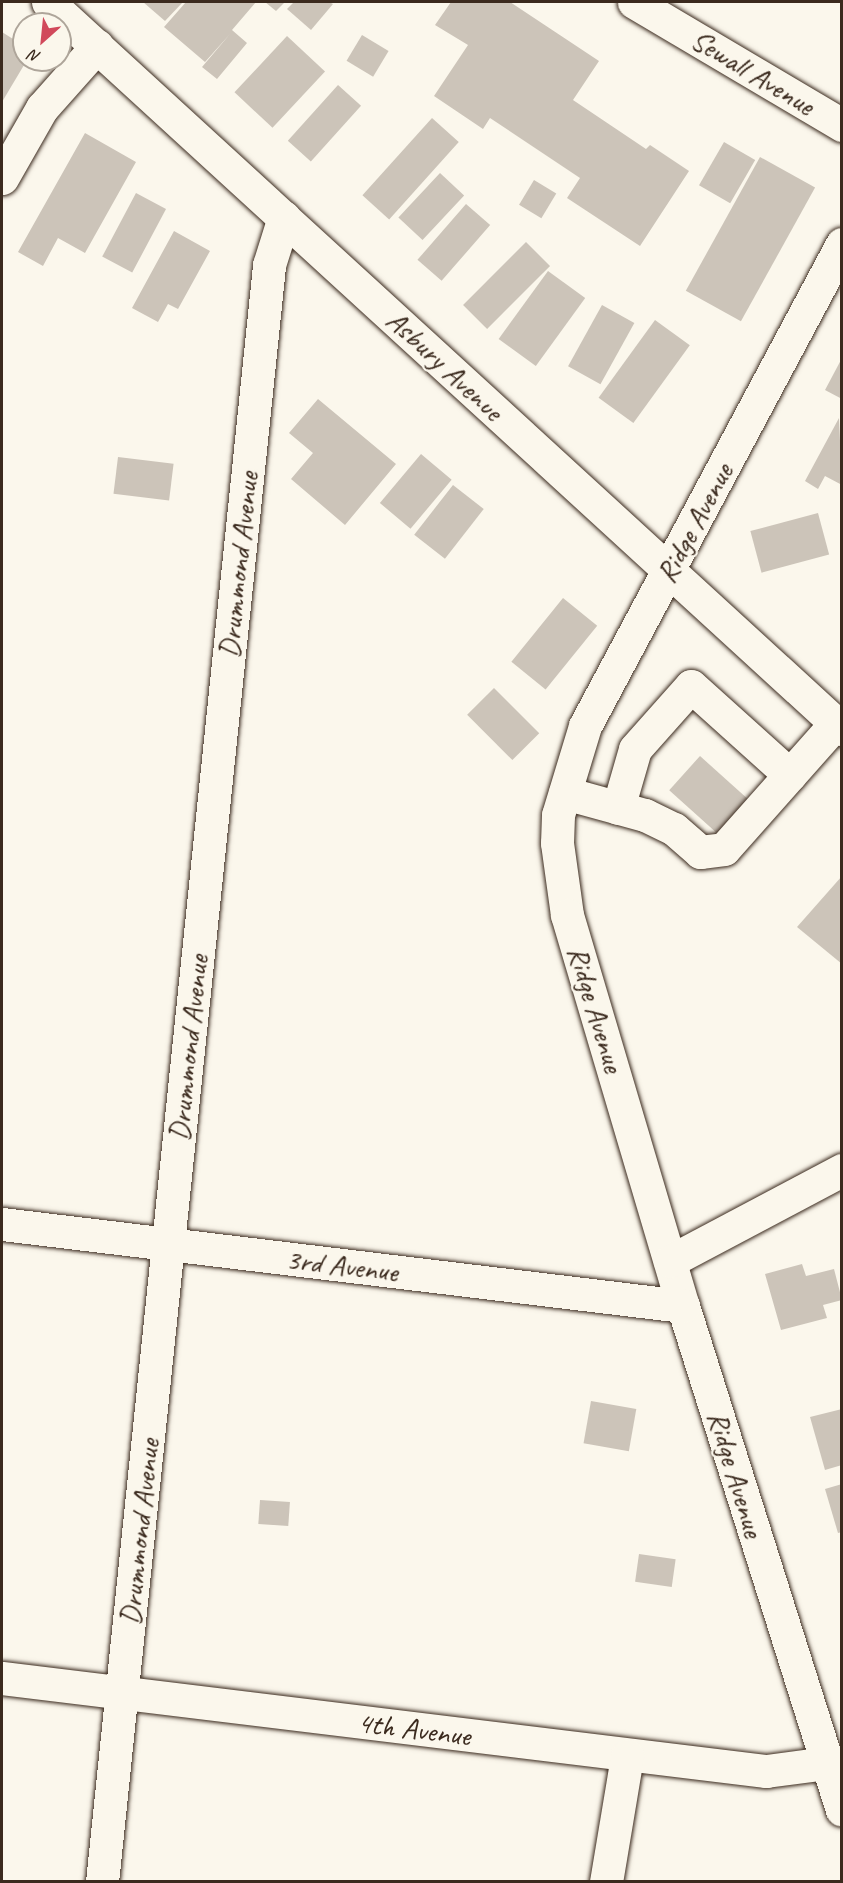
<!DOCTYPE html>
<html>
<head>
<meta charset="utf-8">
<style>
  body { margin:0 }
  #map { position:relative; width:843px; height:1883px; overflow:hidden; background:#fbf7ec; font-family:Caveat,sans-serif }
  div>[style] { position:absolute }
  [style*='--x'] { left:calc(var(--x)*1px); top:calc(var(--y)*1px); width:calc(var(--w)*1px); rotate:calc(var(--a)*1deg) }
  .building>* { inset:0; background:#ccc4b9; transform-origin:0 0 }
  .roads { filter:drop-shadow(0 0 2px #3b2a1e) drop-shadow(0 0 2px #3b2a1e) }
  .minor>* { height:33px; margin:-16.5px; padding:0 16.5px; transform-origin:16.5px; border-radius:16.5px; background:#fbf7ec }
  .major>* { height:33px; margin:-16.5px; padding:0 16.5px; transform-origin:16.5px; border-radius:16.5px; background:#fbf7ec }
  span { translate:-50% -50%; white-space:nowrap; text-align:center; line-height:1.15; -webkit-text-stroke:4.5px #fbf7ec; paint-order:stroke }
  .street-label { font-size:30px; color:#3b2a1e }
  .frame { position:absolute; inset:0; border:3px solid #3b2a1e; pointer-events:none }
  .north { position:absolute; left:12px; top:12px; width:60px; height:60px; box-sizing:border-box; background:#fbf7ec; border:2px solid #aea59a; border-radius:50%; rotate:207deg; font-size:16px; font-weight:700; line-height:24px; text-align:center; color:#3b2a1e }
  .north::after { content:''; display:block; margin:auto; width:21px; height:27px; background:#d1495b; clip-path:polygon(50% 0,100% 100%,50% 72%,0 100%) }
</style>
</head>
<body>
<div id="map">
  <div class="building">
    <i style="clip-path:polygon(143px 2px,183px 2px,165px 21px)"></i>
    <i style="clip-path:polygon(186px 2px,256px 2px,232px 30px,247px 43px,217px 79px,202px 67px,230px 34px,205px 62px,164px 27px)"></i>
    <i style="clip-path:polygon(265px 2px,285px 2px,276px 11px)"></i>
    <i style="clip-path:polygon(294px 2px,329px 2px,333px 4px,311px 30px,287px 9px)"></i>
    <i style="clip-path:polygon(451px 2px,510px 2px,599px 61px,573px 100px,646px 149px,650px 145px,689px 171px,640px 246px,567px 198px,580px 178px,490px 118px,483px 129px,434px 96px,468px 45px,435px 25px)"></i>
    <i style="clip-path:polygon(2px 32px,24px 46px,27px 60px,2px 102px)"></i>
    <i style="left:362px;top:35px;width:31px;height:30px;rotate:31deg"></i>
    <i style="left:287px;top:36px;width:52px;height:77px;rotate:43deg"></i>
    <i style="left:338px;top:85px;width:31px;height:75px;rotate:42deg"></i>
    <i style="left:432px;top:118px;width:36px;height:104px;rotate:42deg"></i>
    <i style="clip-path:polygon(85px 133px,136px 162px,85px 253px,58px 238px,43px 266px,18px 252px)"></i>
    <i style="left:724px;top:142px;width:36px;height:50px;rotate:30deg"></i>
    <i style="left:760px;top:157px;width:63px;height:153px;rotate:29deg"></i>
    <i style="left:440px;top:173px;width:33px;height:61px;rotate:43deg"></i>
    <i style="left:534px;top:180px;width:26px;height:29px;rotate:31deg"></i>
    <i style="left:136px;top:193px;width:34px;height:72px;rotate:28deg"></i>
    <i style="left:466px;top:204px;width:32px;height:74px;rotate:41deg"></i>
    <i style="clip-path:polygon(174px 231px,210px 251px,178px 309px,168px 304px,158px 322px,132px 308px)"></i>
    <i style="left:526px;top:242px;width:34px;height:89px;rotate:45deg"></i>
    <i style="left:548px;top:271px;width:46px;height:84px;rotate:36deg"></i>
    <i style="left:602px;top:305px;width:37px;height:70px;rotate:29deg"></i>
    <i style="left:655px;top:320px;width:43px;height:96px;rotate:36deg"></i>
    <i style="clip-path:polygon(842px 358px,842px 399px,825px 390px)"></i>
    <i style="clip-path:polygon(318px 399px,396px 464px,345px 525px,291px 479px,313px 453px,289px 433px)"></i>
    <i style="clip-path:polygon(839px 418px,842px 485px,825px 476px,818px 489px,805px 481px)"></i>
    <i style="left:421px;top:454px;width:40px;height:64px;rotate:40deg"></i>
    <i style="left:118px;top:457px;width:56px;height:37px;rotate:7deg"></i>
    <i style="left:453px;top:485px;width:39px;height:63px;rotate:38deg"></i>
    <i style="left:818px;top:513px;width:43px;height:70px;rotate:75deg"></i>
    <i style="left:563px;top:598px;width:44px;height:82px;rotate:39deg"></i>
    <i style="left:494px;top:688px;width:64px;height:38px;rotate:45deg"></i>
    <i style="left:700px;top:756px;width:67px;height:46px;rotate:42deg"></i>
    <i style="clip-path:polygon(842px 876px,842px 964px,797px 927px)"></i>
    <i style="clip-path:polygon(802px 1264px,806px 1276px,834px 1269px,842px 1300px,823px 1305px,827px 1318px,781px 1330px,765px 1274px)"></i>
    <i style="left:591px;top:1401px;width:46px;height:43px;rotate:10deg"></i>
    <i style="clip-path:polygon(842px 1409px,842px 1465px,825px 1470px,810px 1417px)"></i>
    <i style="clip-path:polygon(842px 1484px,842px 1532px,838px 1533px,825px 1489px)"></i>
    <i style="left:260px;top:1500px;width:30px;height:24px;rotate:4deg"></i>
    <i style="left:639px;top:1554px;width:37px;height:28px;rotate:8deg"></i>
  </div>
  <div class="roads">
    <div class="minor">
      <i style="--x:634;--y:2;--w:242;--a:30.6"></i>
      <i style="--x:2;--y:178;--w:81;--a:-60.3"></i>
      <i style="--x:42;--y:108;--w:83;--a:-48.4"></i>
      <i style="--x:842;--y:244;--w:546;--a:118.07"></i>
      <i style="--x:585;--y:726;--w:93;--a:106.9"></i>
      <i style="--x:558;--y:815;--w:28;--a:92"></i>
      <i style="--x:557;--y:843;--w:73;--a:82.1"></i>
      <i style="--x:567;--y:915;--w:408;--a:73.5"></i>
      <i style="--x:683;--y:1306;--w:528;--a:72.49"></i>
      <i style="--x:565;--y:793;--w:83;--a:15.4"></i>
      <i style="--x:645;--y:815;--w:32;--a:26"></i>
      <i style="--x:674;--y:829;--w:35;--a:41"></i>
      <i style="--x:700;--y:852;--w:24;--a:-7"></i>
      <i style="--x:724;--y:849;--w:167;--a:-48.4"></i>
      <i style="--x:618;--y:808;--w:61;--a:-73.9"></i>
      <i style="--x:635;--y:749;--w:84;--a:-48.4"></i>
      <i style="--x:691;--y:686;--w:133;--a:42"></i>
      <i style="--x:2;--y:1224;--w:686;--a:6.87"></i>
      <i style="--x:670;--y:1261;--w:195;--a:-27.9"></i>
      <i style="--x:2;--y:1678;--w:770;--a:6.94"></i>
      <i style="--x:766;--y:1771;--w:62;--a:-7.5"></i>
      <i style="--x:102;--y:1882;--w:1626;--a:-84.1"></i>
      <i style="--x:269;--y:265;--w:50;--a:-72.6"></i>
      <i style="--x:606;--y:1882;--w:128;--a:-80.5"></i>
    </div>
    <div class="major">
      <i style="--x:48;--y:2;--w:1077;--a:42.48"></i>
    </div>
  </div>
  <div class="street-label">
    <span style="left:753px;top:72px;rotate:31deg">Sewall Avenue</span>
    <span style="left:445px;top:365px;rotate:43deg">Asbury Avenue</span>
    <span style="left:694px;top:523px;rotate:-62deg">Ridge Avenue</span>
    <span style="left:238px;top:565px;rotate:-84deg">Drummond Avenue</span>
    <span style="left:596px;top:1009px;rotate:73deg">Ridge Avenue</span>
    <span style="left:188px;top:1048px;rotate:-84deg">Drummond Avenue</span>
    <span style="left:342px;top:1265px;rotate:7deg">3rd Avenue</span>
    <span style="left:736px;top:1474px;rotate:73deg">Ridge Avenue</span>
    <span style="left:139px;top:1532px;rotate:-84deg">Drummond Avenue</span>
    <span style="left:414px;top:1729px;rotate:7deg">4th Avenue</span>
  </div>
  <div class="frame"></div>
  <div class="north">N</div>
</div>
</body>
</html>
